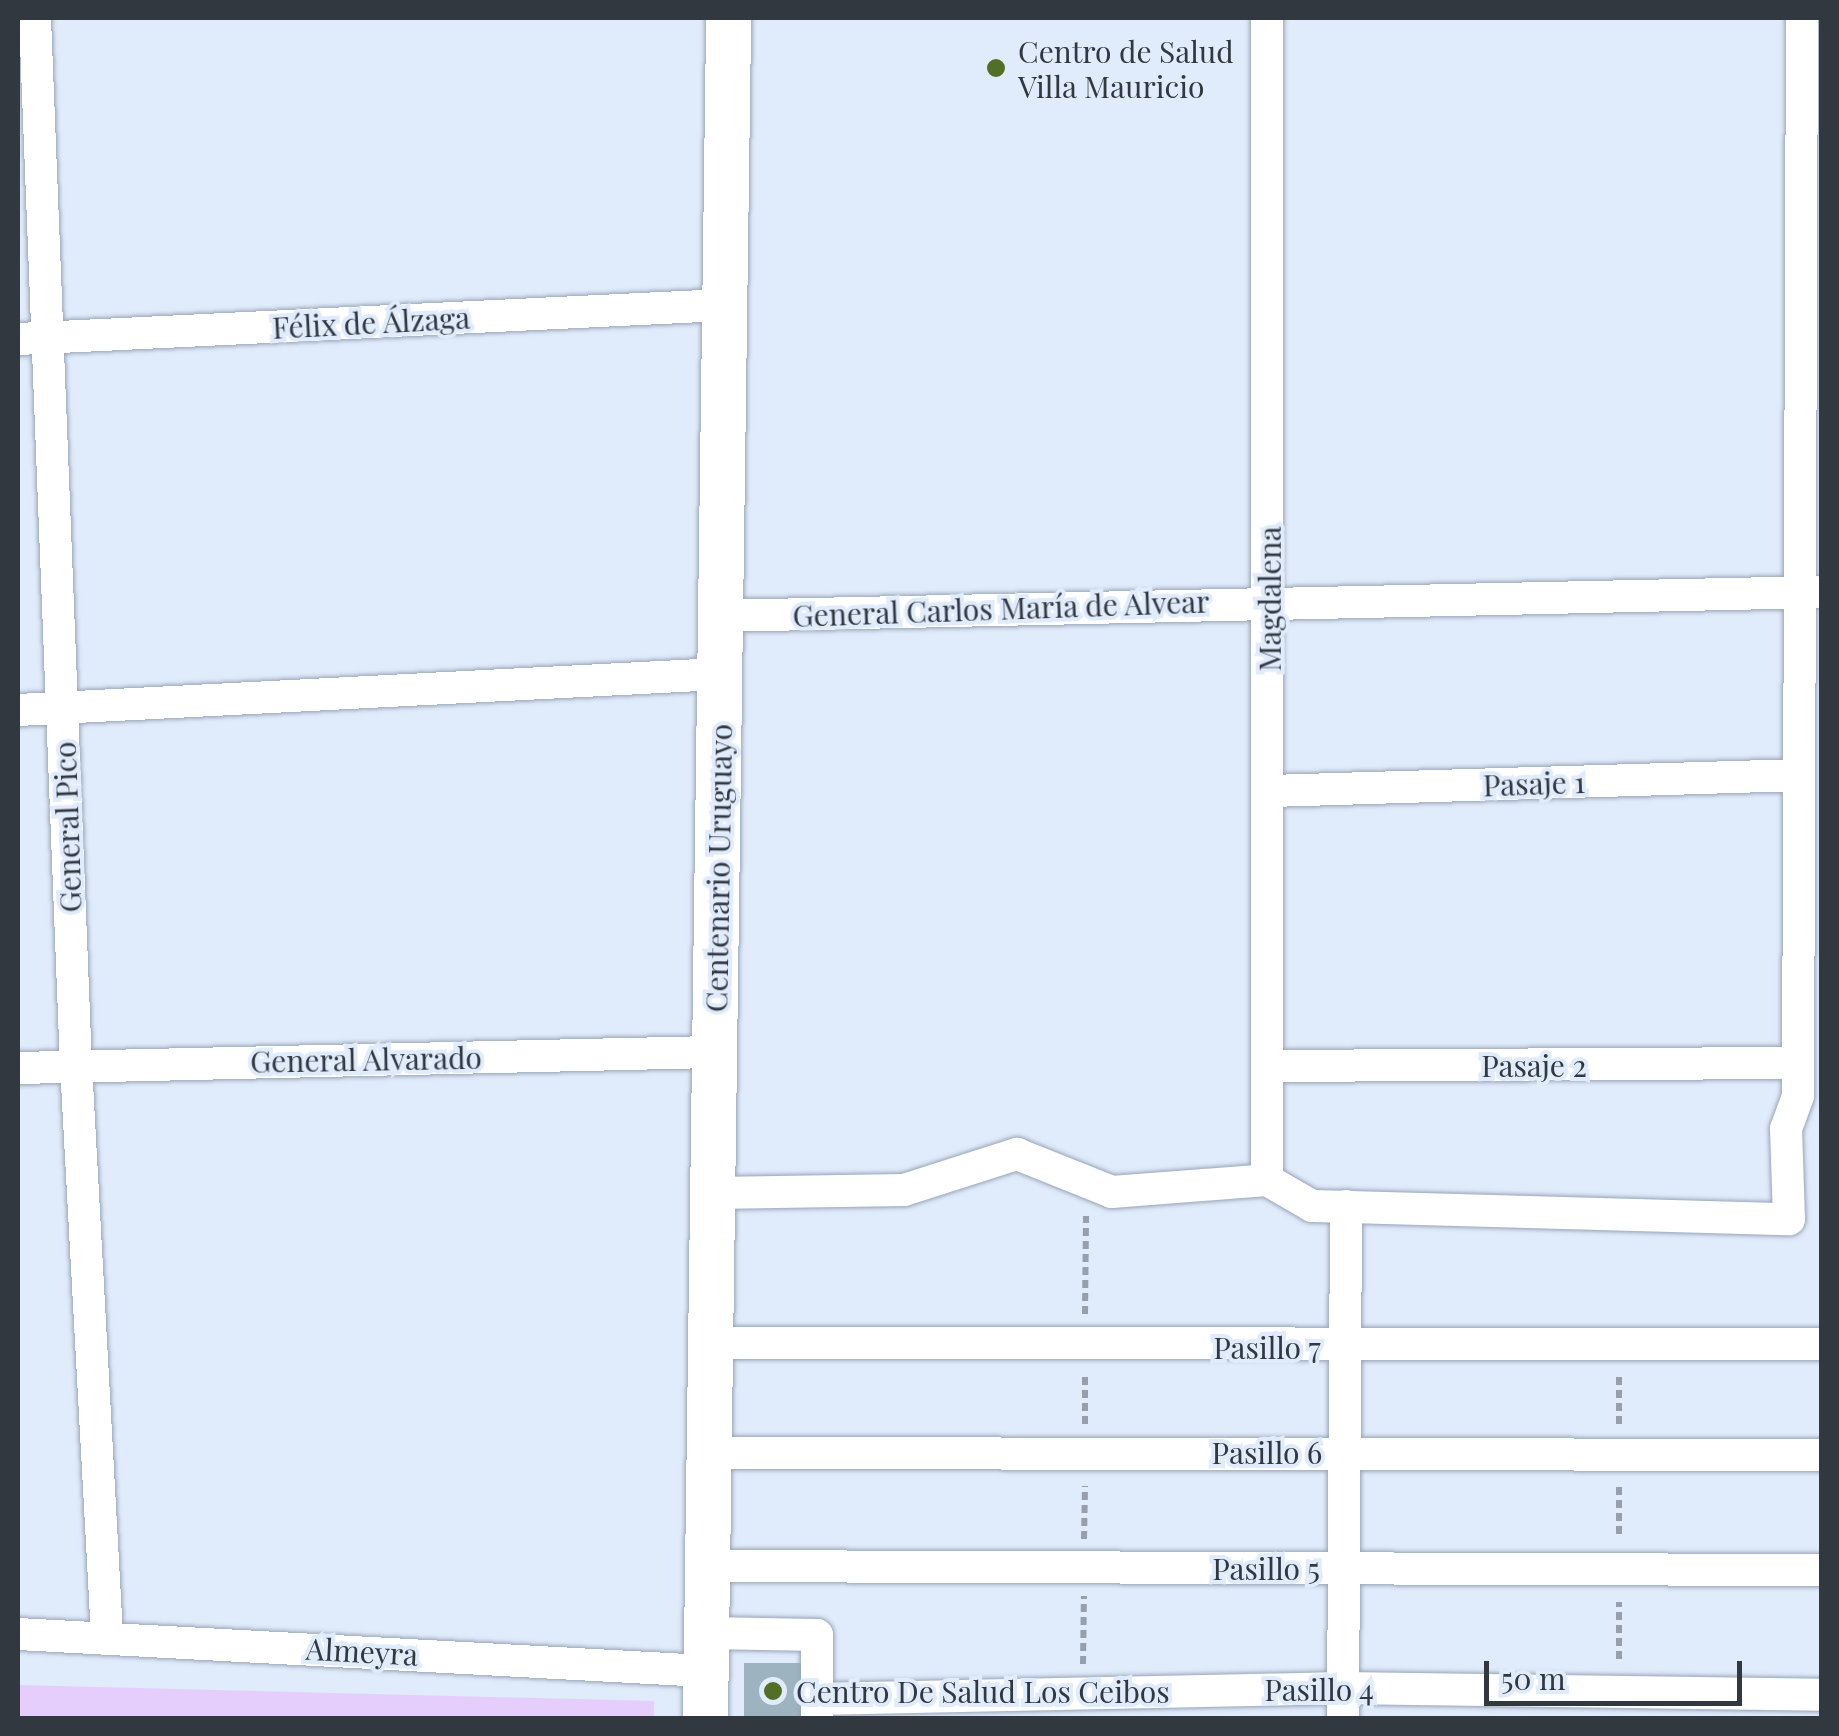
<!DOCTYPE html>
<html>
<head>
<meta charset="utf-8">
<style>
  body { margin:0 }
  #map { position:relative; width:1839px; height:1736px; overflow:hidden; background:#e0ebfb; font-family:"Playfair Display",serif }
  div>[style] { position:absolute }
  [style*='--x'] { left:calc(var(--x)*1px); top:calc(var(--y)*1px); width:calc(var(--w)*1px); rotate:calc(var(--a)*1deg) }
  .green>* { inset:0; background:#e5cefb }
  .building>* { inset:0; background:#9db4c0; transform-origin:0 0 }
  .path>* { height:6px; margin-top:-3px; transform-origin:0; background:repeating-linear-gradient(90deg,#969fab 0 8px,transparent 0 13px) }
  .roads { filter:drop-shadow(0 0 2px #98a5b8) drop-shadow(0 0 2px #98a5b8) }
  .minor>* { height:32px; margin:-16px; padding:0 16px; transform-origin:16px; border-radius:16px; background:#fff }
  .secondary>* { height:45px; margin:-22.5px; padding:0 22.5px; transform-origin:22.5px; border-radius:22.5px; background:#fff }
  .dots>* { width:28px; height:28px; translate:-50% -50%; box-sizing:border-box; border:5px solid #e0ebfb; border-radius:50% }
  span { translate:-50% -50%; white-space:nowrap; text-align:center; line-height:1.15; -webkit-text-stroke:8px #e0ebfb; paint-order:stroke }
  .poi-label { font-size:30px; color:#323840 }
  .left { translate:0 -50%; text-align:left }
  .street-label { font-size:30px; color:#323840 }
  .frame { position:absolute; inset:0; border:20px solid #323840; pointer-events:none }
  .scale { position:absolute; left:1484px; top:1661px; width:258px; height:45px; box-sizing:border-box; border:5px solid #323840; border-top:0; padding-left:12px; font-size:30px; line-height:35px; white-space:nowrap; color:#323840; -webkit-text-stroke:8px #e0ebfb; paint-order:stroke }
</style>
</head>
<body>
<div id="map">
  <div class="green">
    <i style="clip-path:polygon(18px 1685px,654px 1701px,654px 1718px,18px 1718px)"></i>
  </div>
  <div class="building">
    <i style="left:744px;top:1663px;width:58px;height:55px"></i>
  </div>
  <div class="path">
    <i style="--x:1085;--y:1314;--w:98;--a:-89.4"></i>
    <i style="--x:1085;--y:1424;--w:48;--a:-90"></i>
    <i style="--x:1619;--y:1424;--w:52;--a:-90"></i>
    <i style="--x:1619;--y:1487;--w:52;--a:90"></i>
    <i style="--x:1084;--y:1539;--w:53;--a:-88.9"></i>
    <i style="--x:1619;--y:1659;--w:57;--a:-90"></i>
    <i style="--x:1083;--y:1664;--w:68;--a:-89.2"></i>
  </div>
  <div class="roads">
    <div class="minor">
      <i style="--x:35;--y:18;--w:1048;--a:87.76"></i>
      <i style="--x:76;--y:1065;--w:572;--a:86.89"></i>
      <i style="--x:1267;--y:18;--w:1162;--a:90"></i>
      <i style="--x:18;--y:339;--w:707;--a:-2.76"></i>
      <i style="--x:720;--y:616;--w:1097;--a:-1.25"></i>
      <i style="--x:18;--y:710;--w:703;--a:-2.94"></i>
      <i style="--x:1270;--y:791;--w:529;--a:-1.73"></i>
      <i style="--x:1270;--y:1066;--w:527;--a:-0.33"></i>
      <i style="--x:18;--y:1068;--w:697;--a:-1.32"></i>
      <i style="--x:714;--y:1193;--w:190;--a:-0.9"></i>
      <i style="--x:904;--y:1190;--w:119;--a:-17.7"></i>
      <i style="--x:1017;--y:1154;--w:102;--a:21.8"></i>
      <i style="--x:1112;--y:1192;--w:155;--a:-4.4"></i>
      <i style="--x:1267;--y:1180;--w:52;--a:30"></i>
      <i style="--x:1312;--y:1206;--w:477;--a:1.6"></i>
      <i style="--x:1789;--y:1219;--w:90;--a:-91.9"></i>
      <i style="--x:1786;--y:1129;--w:35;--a:-70"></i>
      <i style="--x:1798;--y:1096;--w:1078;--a:-89.79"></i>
      <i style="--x:712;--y:1343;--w:1110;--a:0.05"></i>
      <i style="--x:712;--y:1453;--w:1110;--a:0.1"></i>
      <i style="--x:710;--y:1566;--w:1112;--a:0.21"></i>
      <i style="--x:708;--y:1633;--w:109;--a:1.1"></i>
      <i style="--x:817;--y:1635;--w:83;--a:90"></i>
      <i style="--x:18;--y:1634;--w:688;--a:3.08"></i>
      <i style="--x:817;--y:1699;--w:526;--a:-1.2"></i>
      <i style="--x:1343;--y:1688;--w:479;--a:0.8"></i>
      <i style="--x:1343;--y:1718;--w:512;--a:-89.66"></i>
    </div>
    <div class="secondary">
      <i style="--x:705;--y:1718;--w:1700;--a:-89.22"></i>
    </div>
  </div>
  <div class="dots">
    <i style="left:996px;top:68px;background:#516f25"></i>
    <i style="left:773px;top:1691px;background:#516f25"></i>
  </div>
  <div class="poi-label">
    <span class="left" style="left:1018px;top:68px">Centro de Salud<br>Villa Mauricio</span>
    <span class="left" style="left:796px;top:1691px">Centro De Salud Los Ceibos</span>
  </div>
  <div class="street-label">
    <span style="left:371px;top:322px;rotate:-3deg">Félix de Álzaga</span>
    <span style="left:1269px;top:599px;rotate:-90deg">Magdalena</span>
    <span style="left:1001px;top:608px;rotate:-2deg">General Carlos María de Alvear</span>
    <span style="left:1534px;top:783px;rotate:-2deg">Pasaje 1</span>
    <span style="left:67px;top:827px;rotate:-92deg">General Pico</span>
    <span style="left:718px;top:868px;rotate:-89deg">Centenario Uruguayo</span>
    <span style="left:366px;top:1059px;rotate:-1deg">General Alvarado</span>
    <span style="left:1534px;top:1065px">Pasaje 2</span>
    <span style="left:1267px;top:1347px">Pasillo 7</span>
    <span style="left:1267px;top:1452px">Pasillo 6</span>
    <span style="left:1266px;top:1568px">Pasillo 5</span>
    <span style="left:362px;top:1651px;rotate:3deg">Almeyra</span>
    <span style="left:1319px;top:1689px">Pasillo 4</span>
  </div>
  <div class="frame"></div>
  <div class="scale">50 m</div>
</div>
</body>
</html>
